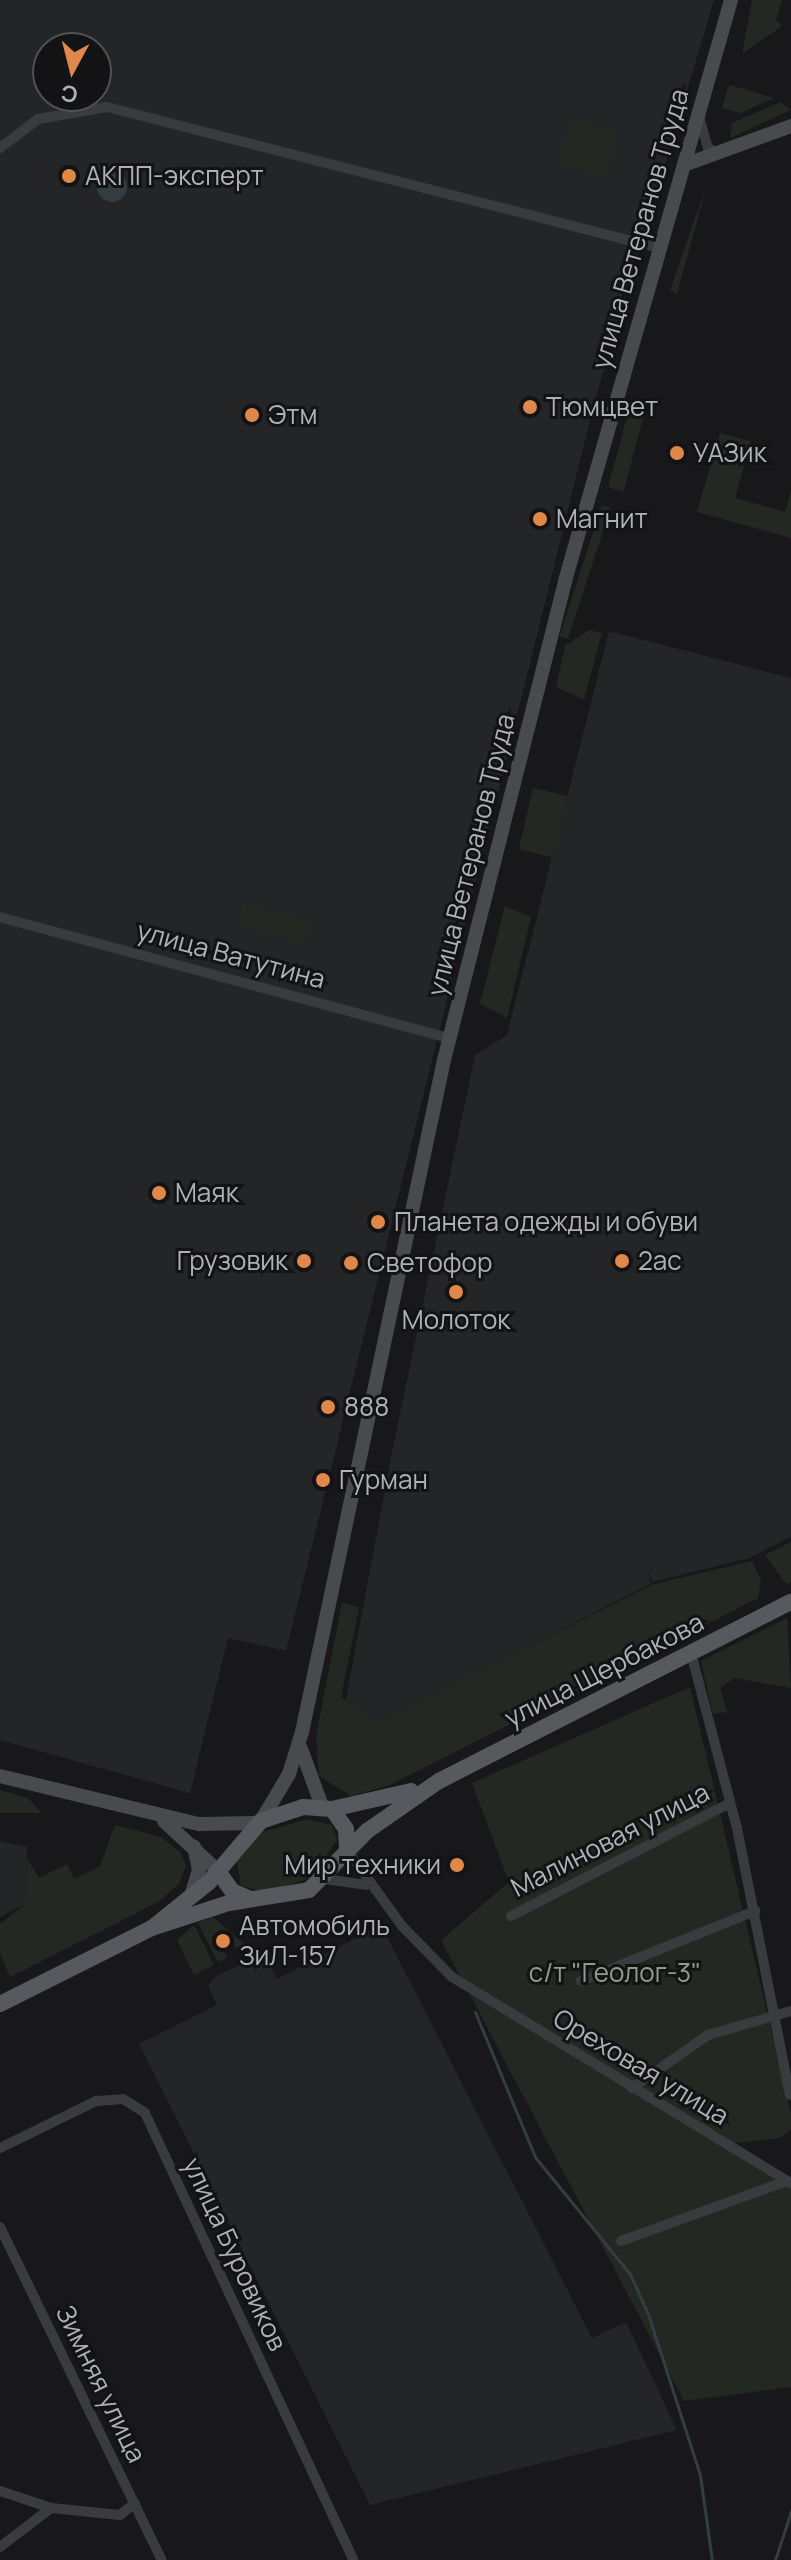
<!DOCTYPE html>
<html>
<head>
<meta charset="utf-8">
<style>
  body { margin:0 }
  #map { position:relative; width:791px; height:2560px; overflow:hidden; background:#18181a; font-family:Manrope,sans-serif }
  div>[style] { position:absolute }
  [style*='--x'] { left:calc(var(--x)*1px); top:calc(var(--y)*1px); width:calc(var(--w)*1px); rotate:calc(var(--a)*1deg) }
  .built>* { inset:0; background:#242527 }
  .green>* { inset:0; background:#232922; transform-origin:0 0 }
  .water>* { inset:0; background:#323e41 }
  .round { border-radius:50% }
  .stream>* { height:3px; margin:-1.5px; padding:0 1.5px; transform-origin:1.5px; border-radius:1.5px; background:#323e41 }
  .street>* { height:10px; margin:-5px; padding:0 5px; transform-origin:5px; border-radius:5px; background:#393b3e }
  .secondary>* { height:14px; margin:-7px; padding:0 7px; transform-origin:7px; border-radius:7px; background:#484b4e }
  .primary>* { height:16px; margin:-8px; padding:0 8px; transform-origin:8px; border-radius:8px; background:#56595d }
  .dots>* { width:22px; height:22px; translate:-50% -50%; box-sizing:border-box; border:4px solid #131315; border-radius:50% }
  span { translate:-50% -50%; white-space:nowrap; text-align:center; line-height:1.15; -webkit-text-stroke:6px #131315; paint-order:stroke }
  .poi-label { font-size:26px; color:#acb2b8 }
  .left { translate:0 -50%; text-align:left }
  .right { translate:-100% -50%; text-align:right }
  .street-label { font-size:26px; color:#acb2b8 }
  .park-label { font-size:26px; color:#8aa185 }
  .north { position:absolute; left:32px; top:32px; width:80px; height:80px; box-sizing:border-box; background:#131315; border:2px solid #505356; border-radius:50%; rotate:187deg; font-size:22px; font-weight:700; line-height:32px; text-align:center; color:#acb2b8 }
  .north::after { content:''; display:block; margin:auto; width:28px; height:36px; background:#df884a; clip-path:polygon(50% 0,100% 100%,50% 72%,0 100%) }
</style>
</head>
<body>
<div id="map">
  <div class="built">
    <i style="clip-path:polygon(evenodd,0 0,714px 0,595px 400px,286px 1651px,228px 1638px,190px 1793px,0 1740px,0 0,48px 48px,96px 48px,96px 96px,48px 96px,48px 48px)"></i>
    <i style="clip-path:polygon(609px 631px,791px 678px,791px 1537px,749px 1558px,652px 1582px,647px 1568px,651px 1584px,346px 1739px,340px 1731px,393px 1447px,475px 1055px,507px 1035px)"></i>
    <i style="clip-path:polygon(0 1841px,27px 1847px,25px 1904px,0 1917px)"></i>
    <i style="clip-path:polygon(381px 1925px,592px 2338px,626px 2322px,677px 2430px,370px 2505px,139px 2044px,217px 2005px,208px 1986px,215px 1977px,263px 1953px,277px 1979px)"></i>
  </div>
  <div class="green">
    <i style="clip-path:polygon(752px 0,782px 0,776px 20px,782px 26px,742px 54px)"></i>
    <i style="clip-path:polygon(729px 85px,730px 85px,774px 98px,740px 113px,722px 108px)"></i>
    <i style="clip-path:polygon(780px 102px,791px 110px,730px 138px,732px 123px)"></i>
    <i style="left:570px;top:119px;width:49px;height:47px;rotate:14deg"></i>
    <i style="clip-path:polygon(707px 184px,677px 294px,670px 290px)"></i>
    <i style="left:629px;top:409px;width:16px;height:81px;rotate:15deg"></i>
    <i style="clip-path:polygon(720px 433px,751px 441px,735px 498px,785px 512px,791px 491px,791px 538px,697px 512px)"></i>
    <i style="left:602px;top:505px;width:9px;height:138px;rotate:18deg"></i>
    <i style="clip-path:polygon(589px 630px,602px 633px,584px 700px,556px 687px,565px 646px)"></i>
    <i style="left:533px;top:788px;width:35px;height:63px;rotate:13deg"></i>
    <i style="left:243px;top:903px;width:71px;height:22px;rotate:16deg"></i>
    <i style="clip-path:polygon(505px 906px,531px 917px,507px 1018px,480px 1004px)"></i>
    <i style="clip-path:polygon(791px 1542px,791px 1582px,786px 1584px,765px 1555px)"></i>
    <i style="clip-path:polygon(752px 1561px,761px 1580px,758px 1598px,390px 1785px,351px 1796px,319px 1776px,316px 1736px,342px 1603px,359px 1607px,341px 1697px,376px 1723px,654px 1584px)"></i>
    <i style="clip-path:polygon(787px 1618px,791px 1688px,734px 1678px,720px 1688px,727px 1712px,713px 1714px,701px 1661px)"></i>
    <i style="clip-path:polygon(690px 1687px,791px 2114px,791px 2130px,780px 2138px,735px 2143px,791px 2180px,791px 2387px,684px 2401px,441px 1940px,509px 1882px,472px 1783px)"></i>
    <i style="clip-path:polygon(0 1790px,28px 1798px,42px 1813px,0 1813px)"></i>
    <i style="clip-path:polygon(307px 1819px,332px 1825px,337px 1840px,311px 1878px,266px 1892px,241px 1886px,237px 1862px,260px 1833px)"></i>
    <i style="clip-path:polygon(115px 1825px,161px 1837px,180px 1852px,186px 1865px,179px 1884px,158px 1902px,10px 1977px,0 1953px,0 1924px,25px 1904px,27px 1857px,39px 1878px,67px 1864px,74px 1879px,100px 1866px)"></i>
    <i style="clip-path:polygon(213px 1917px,249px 1948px,241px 1951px,222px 1934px,216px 1937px,227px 1958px,218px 1962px,198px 1923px)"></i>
    <i style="clip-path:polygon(194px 1925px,214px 1965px,194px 1975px,177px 1940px)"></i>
  </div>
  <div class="water">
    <i class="round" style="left:97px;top:172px;width:30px;height:30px"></i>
  </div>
  <div class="stream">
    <i style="--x:475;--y:2012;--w:157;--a:67.5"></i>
    <i style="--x:535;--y:2157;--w:151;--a:50.9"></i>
    <i style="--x:630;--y:2274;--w:44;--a:65.8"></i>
    <i style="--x:648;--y:2314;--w:169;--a:72.1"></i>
    <i style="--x:700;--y:2475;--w:86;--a:82"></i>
    <i style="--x:775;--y:2560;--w:52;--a:-71.9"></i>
  </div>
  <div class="street">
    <i style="--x:700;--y:120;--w:29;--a:74"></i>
    <i style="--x:708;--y:148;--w:13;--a:27"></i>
    <i style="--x:0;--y:148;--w:48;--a:-37.3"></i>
    <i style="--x:38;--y:119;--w:70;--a:-9.9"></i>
    <i style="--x:107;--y:107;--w:570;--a:14.33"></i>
    <i style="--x:0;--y:917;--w:465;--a:15.1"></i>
    <i style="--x:691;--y:1653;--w:181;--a:75.3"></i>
    <i style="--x:737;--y:1828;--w:272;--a:78.8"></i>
    <i style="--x:347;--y:1850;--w:94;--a:54.1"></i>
    <i style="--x:402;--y:1926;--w:71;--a:45.6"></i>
    <i style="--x:452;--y:1977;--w:397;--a:31.3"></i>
    <i style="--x:324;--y:1879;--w:42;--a:8.1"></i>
    <i style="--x:511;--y:1916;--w:246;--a:-27.3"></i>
    <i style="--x:581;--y:1981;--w:188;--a:-21.9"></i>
    <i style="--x:632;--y:2088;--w:93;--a:-34.9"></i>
    <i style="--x:708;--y:2035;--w:86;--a:-16.1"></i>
    <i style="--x:0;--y:2148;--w:107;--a:-26.1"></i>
    <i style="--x:96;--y:2101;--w:27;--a:-4"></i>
    <i style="--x:123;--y:2099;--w:26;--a:32"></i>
    <i style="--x:145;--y:2113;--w:493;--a:65"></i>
    <i style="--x:0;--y:2227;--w:370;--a:64.1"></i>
    <i style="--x:621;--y:2241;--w:177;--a:-19.9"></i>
    <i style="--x:0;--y:2491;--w:54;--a:18.4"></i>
    <i style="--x:51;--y:2508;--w:64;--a:142.6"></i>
    <i style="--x:51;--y:2508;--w:69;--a:5.8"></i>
    <i style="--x:120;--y:2515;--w:19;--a:-39"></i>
  </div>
  <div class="secondary">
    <i style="--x:684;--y:165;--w:114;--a:-20"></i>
    <i style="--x:301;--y:1749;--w:61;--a:69.8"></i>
    <i style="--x:0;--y:1776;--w:205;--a:13.6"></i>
    <i style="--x:199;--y:1824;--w:59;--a:-1"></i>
    <i style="--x:164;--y:1821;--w:74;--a:42.8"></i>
    <i style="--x:261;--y:1821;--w:55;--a:-59.2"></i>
    <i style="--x:289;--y:1774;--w:44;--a:-72.8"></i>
    <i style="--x:302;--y:1732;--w:687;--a:-78.07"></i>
    <i style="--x:444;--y:1060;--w:494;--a:-75.8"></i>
    <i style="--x:565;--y:581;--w:604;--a:-74.05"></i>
    <i style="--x:191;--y:1896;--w:27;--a:-73"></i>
    <i style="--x:199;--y:1870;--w:24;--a:-102"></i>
  </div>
  <div class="primary">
    <i style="--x:332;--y:1809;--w:81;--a:-12.8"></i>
    <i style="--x:218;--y:1871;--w:24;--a:55"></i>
    <i style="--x:232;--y:1891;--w:20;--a:24"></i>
    <i style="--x:152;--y:1928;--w:81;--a:-18"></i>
    <i style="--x:229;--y:1903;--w:81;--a:-9.2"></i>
    <i style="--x:309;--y:1890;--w:83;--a:-45.5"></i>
    <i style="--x:367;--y:1831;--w:88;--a:-34.8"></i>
    <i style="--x:439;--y:1781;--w:395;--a:-27"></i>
    <i style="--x:0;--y:2004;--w:170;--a:-26.6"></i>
    <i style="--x:152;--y:1928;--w:73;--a:-38.9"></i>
    <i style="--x:209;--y:1882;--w:80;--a:-49.6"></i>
    <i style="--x:261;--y:1821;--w:44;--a:-18.4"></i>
    <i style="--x:303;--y:1807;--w:29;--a:4"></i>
    <i style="--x:332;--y:1809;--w:24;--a:55"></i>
    <i style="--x:346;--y:1829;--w:21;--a:87"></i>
  </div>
  <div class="dots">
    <i style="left:69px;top:176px;background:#df884a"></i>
    <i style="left:530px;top:407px;background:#df884a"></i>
    <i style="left:252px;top:415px;background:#df884a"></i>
    <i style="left:677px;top:453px;background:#df884a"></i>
    <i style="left:540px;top:519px;background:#df884a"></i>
    <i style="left:159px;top:1193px;background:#df884a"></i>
    <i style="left:378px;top:1222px;background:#df884a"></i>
    <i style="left:304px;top:1261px;background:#df884a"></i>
    <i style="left:622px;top:1261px;background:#df884a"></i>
    <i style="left:351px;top:1263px;background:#df884a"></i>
    <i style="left:456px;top:1292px;background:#df884a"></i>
    <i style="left:328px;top:1407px;background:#df884a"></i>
    <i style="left:323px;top:1480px;background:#df884a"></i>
    <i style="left:457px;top:1865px;background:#df884a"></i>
    <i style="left:223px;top:1941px;background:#df884a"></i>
  </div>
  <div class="poi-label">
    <span class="left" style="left:85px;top:176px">АКПП-эксперт</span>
    <span class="left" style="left:546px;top:407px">Тюмцвет</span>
    <span class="left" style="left:268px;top:415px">Этм</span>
    <span class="left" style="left:693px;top:453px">УАЗик</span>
    <span class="left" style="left:556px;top:519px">Магнит</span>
    <span class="left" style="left:175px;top:1193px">Маяк</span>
    <span class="left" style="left:394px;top:1222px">Планета одежды и обуви</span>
    <span class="right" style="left:288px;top:1261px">Грузовик</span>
    <span class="left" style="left:638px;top:1261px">2ас</span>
    <span class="left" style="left:367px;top:1263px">Светофор</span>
    <span style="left:456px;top:1320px">Молоток</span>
    <span class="left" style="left:344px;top:1407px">888</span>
    <span class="left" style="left:339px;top:1480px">Гурман</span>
    <span class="right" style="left:441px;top:1865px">Мир техники</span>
    <span class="left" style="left:239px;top:1941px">Автомобиль<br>ЗиЛ-157</span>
  </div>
  <div class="street-label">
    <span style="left:640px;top:229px;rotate:-74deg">улица Ветеранов Труда</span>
    <span style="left:471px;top:855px;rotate:-76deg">улица Ветеранов Труда</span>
    <span style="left:231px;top:955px;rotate:15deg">улица Ватутина</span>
    <span style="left:604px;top:1670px;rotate:-27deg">улица Щербакова</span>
    <span style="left:610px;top:1840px;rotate:-27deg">Малиновая улица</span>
    <span style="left:641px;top:2067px;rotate:31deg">Ореховая улица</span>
    <span style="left:235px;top:2254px;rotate:65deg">улица Буровиков</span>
    <span style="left:101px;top:2384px;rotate:64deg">Зимняя улица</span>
  </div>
  <div class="park-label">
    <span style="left:615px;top:1973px">с/т "Геолог-3"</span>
  </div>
  <div class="north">С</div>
</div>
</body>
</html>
